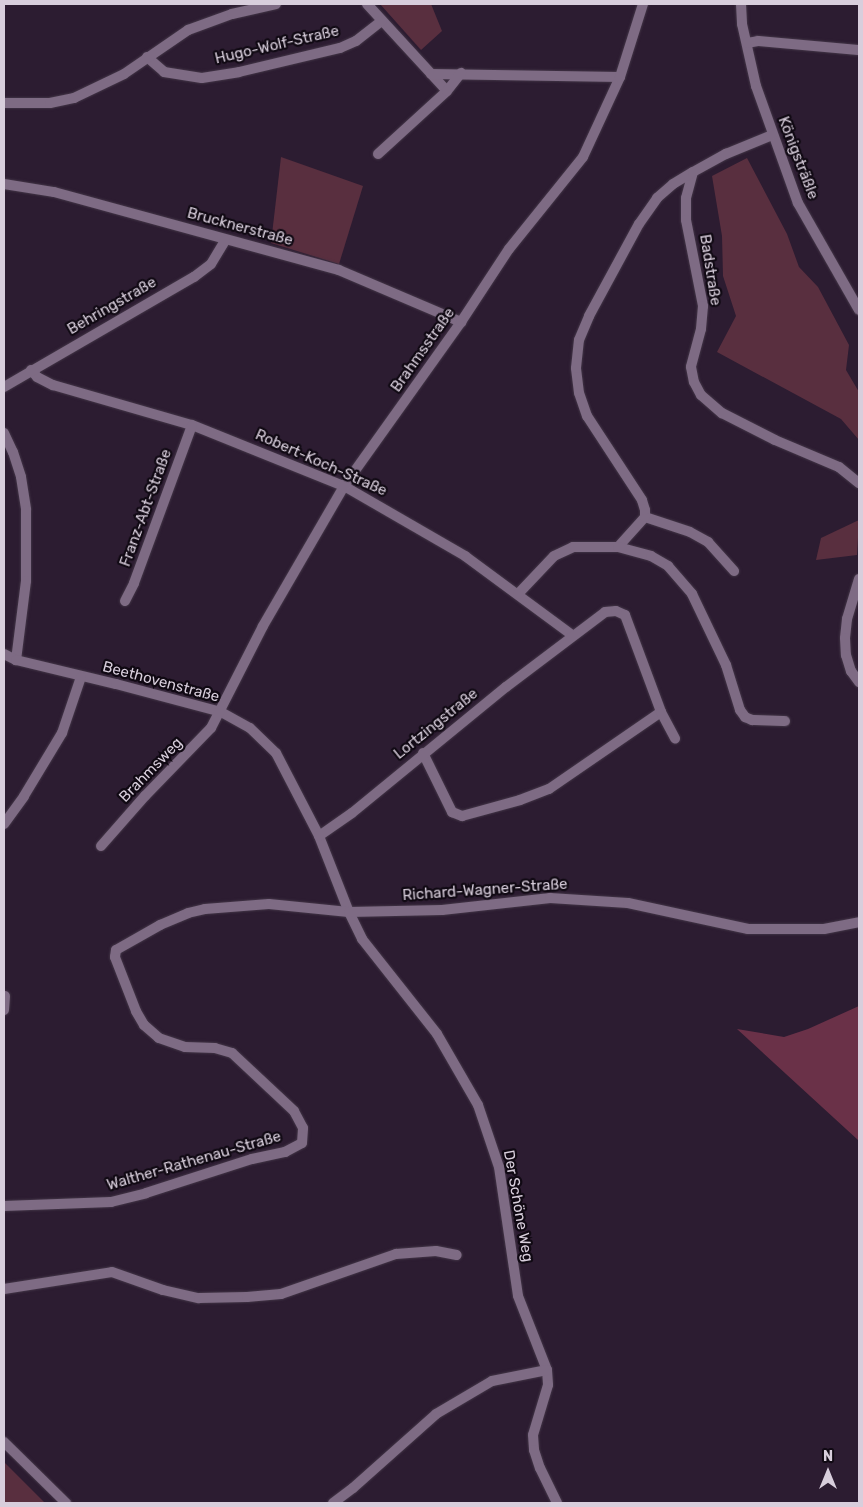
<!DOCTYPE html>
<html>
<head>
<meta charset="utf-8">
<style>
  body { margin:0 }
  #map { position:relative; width:863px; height:1507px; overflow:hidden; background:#2c1c31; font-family:Rubik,sans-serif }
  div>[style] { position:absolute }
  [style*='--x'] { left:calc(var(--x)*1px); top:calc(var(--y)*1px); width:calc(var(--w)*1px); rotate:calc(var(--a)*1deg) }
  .green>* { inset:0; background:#592f3f }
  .forest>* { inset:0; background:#6a3148 }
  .roads { filter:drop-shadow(0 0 1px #433647) drop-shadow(0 0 1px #433647) }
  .minor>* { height:10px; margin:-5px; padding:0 5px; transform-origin:5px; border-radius:5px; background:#7e6b84 }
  span { translate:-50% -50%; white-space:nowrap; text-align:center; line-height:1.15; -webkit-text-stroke:4.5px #100913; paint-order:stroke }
  .street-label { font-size:15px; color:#d8cedc }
  .frame { position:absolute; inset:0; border:5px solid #d8cedc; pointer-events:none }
  .north { position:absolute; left:803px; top:1447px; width:50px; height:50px; -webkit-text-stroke:4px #100913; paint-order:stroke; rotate:0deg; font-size:14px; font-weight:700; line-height:20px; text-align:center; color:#d8cedc }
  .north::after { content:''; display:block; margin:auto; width:18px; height:22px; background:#d8cedc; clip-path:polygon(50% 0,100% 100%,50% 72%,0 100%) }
</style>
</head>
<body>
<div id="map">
  <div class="green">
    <i style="clip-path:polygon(380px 4px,431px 4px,442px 31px,421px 50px)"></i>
    <i style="clip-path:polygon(281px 157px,363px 186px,339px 264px,271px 243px)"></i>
    <i style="clip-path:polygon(747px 158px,787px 234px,799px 267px,818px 287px,849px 345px,846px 370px,859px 392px,859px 440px,841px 419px,717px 352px,736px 316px,723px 276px,722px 236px,712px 176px)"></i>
    <i style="clip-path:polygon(859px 520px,857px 555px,816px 560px,821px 538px)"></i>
    <i style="clip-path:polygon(4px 1462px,45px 1503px,4px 1503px)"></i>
  </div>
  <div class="forest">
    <i style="clip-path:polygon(859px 1006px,859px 1139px,858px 1140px,737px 1029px,784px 1037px,808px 1029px)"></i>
  </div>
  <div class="roads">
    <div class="minor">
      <i style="--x:367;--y:4;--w:118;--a:47.4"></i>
      <i style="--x:741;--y:4;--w:20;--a:87"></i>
      <i style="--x:742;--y:24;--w:64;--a:77.3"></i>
      <i style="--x:756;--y:86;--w:124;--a:70.3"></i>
      <i style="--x:798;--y:203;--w:123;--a:60.3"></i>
      <i style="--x:747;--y:43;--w:11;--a:-10"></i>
      <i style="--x:758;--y:41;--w:101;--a:5.1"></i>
      <i style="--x:147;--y:57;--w:23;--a:41"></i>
      <i style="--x:164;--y:72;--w:38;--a:9"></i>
      <i style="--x:202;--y:78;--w:37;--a:-9"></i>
      <i style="--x:239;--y:72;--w:104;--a:-13.4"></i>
      <i style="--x:340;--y:48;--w:17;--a:-24"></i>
      <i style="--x:356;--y:41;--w:33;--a:-38"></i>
      <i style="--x:431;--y:74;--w:189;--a:0.9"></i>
      <i style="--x:4;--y:103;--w:46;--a:0"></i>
      <i style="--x:50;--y:103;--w:25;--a:-12"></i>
      <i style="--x:74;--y:98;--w:55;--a:-25.6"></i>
      <i style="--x:124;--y:74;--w:78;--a:-34.5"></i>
      <i style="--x:188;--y:30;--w:47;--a:-20"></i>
      <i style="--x:232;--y:14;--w:45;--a:-12.8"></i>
      <i style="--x:378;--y:154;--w:93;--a:-42.4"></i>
      <i style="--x:447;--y:91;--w:23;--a:-52"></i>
      <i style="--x:693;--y:172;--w:27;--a:105"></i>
      <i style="--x:686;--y:198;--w:22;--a:90"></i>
      <i style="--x:686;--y:220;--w:88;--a:78.8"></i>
      <i style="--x:703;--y:306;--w:23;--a:95"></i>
      <i style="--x:701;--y:329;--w:39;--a:105"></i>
      <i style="--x:691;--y:367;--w:15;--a:79"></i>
      <i style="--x:694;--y:382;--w:15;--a:62"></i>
      <i style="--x:701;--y:395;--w:28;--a:41"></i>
      <i style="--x:722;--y:413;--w:59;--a:27"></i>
      <i style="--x:775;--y:440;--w:69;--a:22.9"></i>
      <i style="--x:839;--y:467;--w:26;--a:39"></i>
      <i style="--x:4;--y:184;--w:51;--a:9.1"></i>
      <i style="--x:54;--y:192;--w:295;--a:15.3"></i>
      <i style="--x:339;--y:270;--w:133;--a:23.1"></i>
      <i style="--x:31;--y:370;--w:9;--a:49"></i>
      <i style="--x:37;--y:377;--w:18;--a:27"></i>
      <i style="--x:53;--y:385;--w:145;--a:16.1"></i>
      <i style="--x:192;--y:425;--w:164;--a:21.9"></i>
      <i style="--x:344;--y:486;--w:140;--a:30"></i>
      <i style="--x:465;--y:556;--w:133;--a:36.4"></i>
      <i style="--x:4;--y:387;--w:220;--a:-30.1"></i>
      <i style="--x:194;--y:277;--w:21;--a:-37"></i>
      <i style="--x:211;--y:264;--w:27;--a:-59"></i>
      <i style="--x:4;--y:433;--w:21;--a:65"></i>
      <i style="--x:13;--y:452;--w:26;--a:72"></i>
      <i style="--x:21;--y:477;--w:33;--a:81"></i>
      <i style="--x:26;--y:510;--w:71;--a:90"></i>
      <i style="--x:26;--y:581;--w:80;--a:97.2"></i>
      <i style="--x:645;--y:517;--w:47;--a:18.4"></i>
      <i style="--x:690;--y:532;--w:21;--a:29"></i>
      <i style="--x:708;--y:542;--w:39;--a:48"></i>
      <i style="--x:618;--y:547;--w:40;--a:-48"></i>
      <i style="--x:645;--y:517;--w:7;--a:-90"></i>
      <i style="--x:645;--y:510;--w:10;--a:-107"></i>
      <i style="--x:642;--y:500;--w:100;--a:-123.2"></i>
      <i style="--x:587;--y:416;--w:24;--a:-109"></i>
      <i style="--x:579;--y:393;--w:25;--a:-97"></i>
      <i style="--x:576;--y:368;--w:28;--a:-84"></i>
      <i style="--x:579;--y:340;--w:26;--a:-67"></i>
      <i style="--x:589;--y:316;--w:105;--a:-61.5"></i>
      <i style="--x:639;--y:224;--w:32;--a:-55"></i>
      <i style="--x:657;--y:198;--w:21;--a:-41"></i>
      <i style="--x:673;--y:184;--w:23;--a:-31"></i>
      <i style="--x:693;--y:172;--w:38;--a:-29"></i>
      <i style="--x:726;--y:154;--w:50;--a:-22.4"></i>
      <i style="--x:859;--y:579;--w:42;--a:106.7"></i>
      <i style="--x:847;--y:619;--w:19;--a:96"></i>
      <i style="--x:845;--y:638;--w:17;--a:87"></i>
      <i style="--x:846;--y:655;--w:17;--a:73"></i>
      <i style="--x:851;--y:671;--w:14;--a:54"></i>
      <i style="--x:518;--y:594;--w:52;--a:-46.5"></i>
      <i style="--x:554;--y:556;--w:21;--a:-25"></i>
      <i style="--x:573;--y:547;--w:45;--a:0"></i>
      <i style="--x:618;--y:547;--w:34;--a:15"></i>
      <i style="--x:651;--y:556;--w:20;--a:30"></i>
      <i style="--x:668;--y:566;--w:37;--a:49"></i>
      <i style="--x:692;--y:594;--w:79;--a:64.4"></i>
      <i style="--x:726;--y:665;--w:47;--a:72.7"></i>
      <i style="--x:740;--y:710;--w:9;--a:54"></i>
      <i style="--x:745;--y:717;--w:8;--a:23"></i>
      <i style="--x:752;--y:720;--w:33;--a:2"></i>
      <i style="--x:125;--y:601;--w:20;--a:-63"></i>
      <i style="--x:134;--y:583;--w:168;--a:-69.8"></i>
      <i style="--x:4;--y:654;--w:13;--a:27"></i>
      <i style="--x:16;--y:660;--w:103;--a:13.5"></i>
      <i style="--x:116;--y:684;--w:109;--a:14.9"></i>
      <i style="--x:221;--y:712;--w:33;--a:29"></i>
      <i style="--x:250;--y:728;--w:36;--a:44"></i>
      <i style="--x:276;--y:753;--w:93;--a:62.6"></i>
      <i style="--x:319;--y:836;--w:82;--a:68.5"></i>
      <i style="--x:349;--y:912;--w:30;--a:64"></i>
      <i style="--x:362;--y:939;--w:121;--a:51.7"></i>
      <i style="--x:437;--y:1034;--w:82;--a:60"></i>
      <i style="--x:478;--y:1105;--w:65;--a:71.3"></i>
      <i style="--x:499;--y:1167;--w:130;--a:81.6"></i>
      <i style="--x:518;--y:1296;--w:79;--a:68.6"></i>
      <i style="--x:547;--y:1370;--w:15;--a:86"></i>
      <i style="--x:548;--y:1385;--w:52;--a:106.7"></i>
      <i style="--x:533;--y:1435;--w:15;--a:86"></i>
      <i style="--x:534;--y:1450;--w:19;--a:72"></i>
      <i style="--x:540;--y:1468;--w:39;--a:64"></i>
      <i style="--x:423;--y:753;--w:66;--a:63.8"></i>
      <i style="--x:452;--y:812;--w:11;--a:22"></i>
      <i style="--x:462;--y:816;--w:60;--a:-15.4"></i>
      <i style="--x:520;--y:800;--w:31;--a:-21"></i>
      <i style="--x:549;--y:789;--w:136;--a:-34.5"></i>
      <i style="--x:4;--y:824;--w:34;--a:-54"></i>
      <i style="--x:24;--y:796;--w:74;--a:-58.9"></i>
      <i style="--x:62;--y:733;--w:59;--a:-71.3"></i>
      <i style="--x:319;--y:836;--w:40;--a:-34.9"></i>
      <i style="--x:352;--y:813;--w:199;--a:-39.3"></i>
      <i style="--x:506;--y:687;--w:124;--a:-37.1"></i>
      <i style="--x:605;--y:612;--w:11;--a:-5"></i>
      <i style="--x:616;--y:611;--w:10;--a:24"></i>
      <i style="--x:625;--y:615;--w:103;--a:69.6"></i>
      <i style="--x:661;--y:712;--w:30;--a:62"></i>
      <i style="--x:101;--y:846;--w:67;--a:-48.7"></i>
      <i style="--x:145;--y:796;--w:95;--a:-45.9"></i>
      <i style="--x:211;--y:728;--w:114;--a:-63"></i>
      <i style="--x:263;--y:626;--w:162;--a:-59.9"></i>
      <i style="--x:344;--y:486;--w:201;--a:-54.5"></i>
      <i style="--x:461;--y:322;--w:87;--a:-56.7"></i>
      <i style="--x:509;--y:249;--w:118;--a:-51.2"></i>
      <i style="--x:583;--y:157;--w:88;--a:-65.2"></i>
      <i style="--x:620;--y:77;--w:77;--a:-72.5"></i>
      <i style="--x:4;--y:1010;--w:14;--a:-86"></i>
      <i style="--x:4;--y:1206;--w:107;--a:-2.1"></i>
      <i style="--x:111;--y:1202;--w:36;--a:-14"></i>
      <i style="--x:146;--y:1193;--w:111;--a:-17.8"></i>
      <i style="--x:252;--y:1159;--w:34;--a:-12"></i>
      <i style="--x:285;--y:1152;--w:19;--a:-28"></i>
      <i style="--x:302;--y:1143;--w:15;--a:-86"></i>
      <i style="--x:303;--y:1128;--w:19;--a:-118"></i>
      <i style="--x:294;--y:1111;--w:85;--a:-136.9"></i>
      <i style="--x:232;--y:1053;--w:18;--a:-164"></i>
      <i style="--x:215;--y:1048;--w:30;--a:-178"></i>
      <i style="--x:185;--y:1047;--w:28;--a:-161"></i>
      <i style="--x:159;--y:1038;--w:20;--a:-139"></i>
      <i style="--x:144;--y:1025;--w:16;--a:-120"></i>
      <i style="--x:136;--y:1011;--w:58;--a:-111.3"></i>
      <i style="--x:115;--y:957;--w:7;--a:-82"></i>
      <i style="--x:116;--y:950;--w:51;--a:-29.6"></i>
      <i style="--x:160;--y:925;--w:30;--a:-23"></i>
      <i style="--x:188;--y:913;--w:17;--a:-13"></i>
      <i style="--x:205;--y:909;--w:64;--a:-4.5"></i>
      <i style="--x:269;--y:904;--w:80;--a:5.7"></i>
      <i style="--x:349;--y:912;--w:93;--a:-1.2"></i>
      <i style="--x:442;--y:910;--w:109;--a:-6.3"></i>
      <i style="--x:550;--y:898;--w:78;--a:3.7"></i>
      <i style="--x:628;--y:903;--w:123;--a:12.2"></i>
      <i style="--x:748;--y:929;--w:76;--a:0"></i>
      <i style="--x:824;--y:929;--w:36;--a:-11"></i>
      <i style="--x:4;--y:1289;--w:109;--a:-8.9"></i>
      <i style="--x:112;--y:1272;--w:54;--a:19.4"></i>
      <i style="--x:163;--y:1290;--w:37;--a:13"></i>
      <i style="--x:199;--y:1298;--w:48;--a:-1.2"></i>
      <i style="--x:247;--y:1297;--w:34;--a:-5"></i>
      <i style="--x:281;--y:1294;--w:122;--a:-19.2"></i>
      <i style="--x:396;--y:1254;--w:40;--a:-4.3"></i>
      <i style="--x:436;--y:1251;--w:21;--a:11"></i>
      <i style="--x:4;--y:1442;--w:87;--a:44.5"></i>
      <i style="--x:333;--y:1503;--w:25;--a:-37"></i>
      <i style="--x:353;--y:1488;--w:111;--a:-41.7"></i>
      <i style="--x:436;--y:1414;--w:65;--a:-30.5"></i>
      <i style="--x:492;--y:1381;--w:56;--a:-11.3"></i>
    </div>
  </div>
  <div class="street-label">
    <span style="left:277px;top:45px;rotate:-13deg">Hugo-Wolf-Straße</span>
    <span style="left:798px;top:158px;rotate:69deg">Königsträßle</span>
    <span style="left:240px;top:227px;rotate:15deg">Brucknerstraße</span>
    <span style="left:710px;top:270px;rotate:81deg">Badstraße</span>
    <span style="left:112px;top:306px;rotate:-30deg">Behringstraße</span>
    <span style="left:423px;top:350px;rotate:-55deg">Brahmsstraße</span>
    <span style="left:321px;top:463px;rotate:24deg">Robert-Koch-Straße</span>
    <span style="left:146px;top:508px;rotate:-70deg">Franz-Abt-Straße</span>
    <span style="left:161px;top:682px;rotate:15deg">Beethovenstraße</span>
    <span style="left:436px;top:724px;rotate:-39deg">Lortzingstraße</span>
    <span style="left:151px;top:770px;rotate:-46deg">Brahmsweg</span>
    <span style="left:485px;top:890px;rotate:-4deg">Richard-Wagner-Straße</span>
    <span style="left:194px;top:1161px;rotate:-16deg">Walther-Rathenau-Straße</span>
    <span style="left:518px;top:1206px;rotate:80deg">Der Schöne Weg</span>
  </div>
  <div class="frame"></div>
  <div class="north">N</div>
</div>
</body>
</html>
